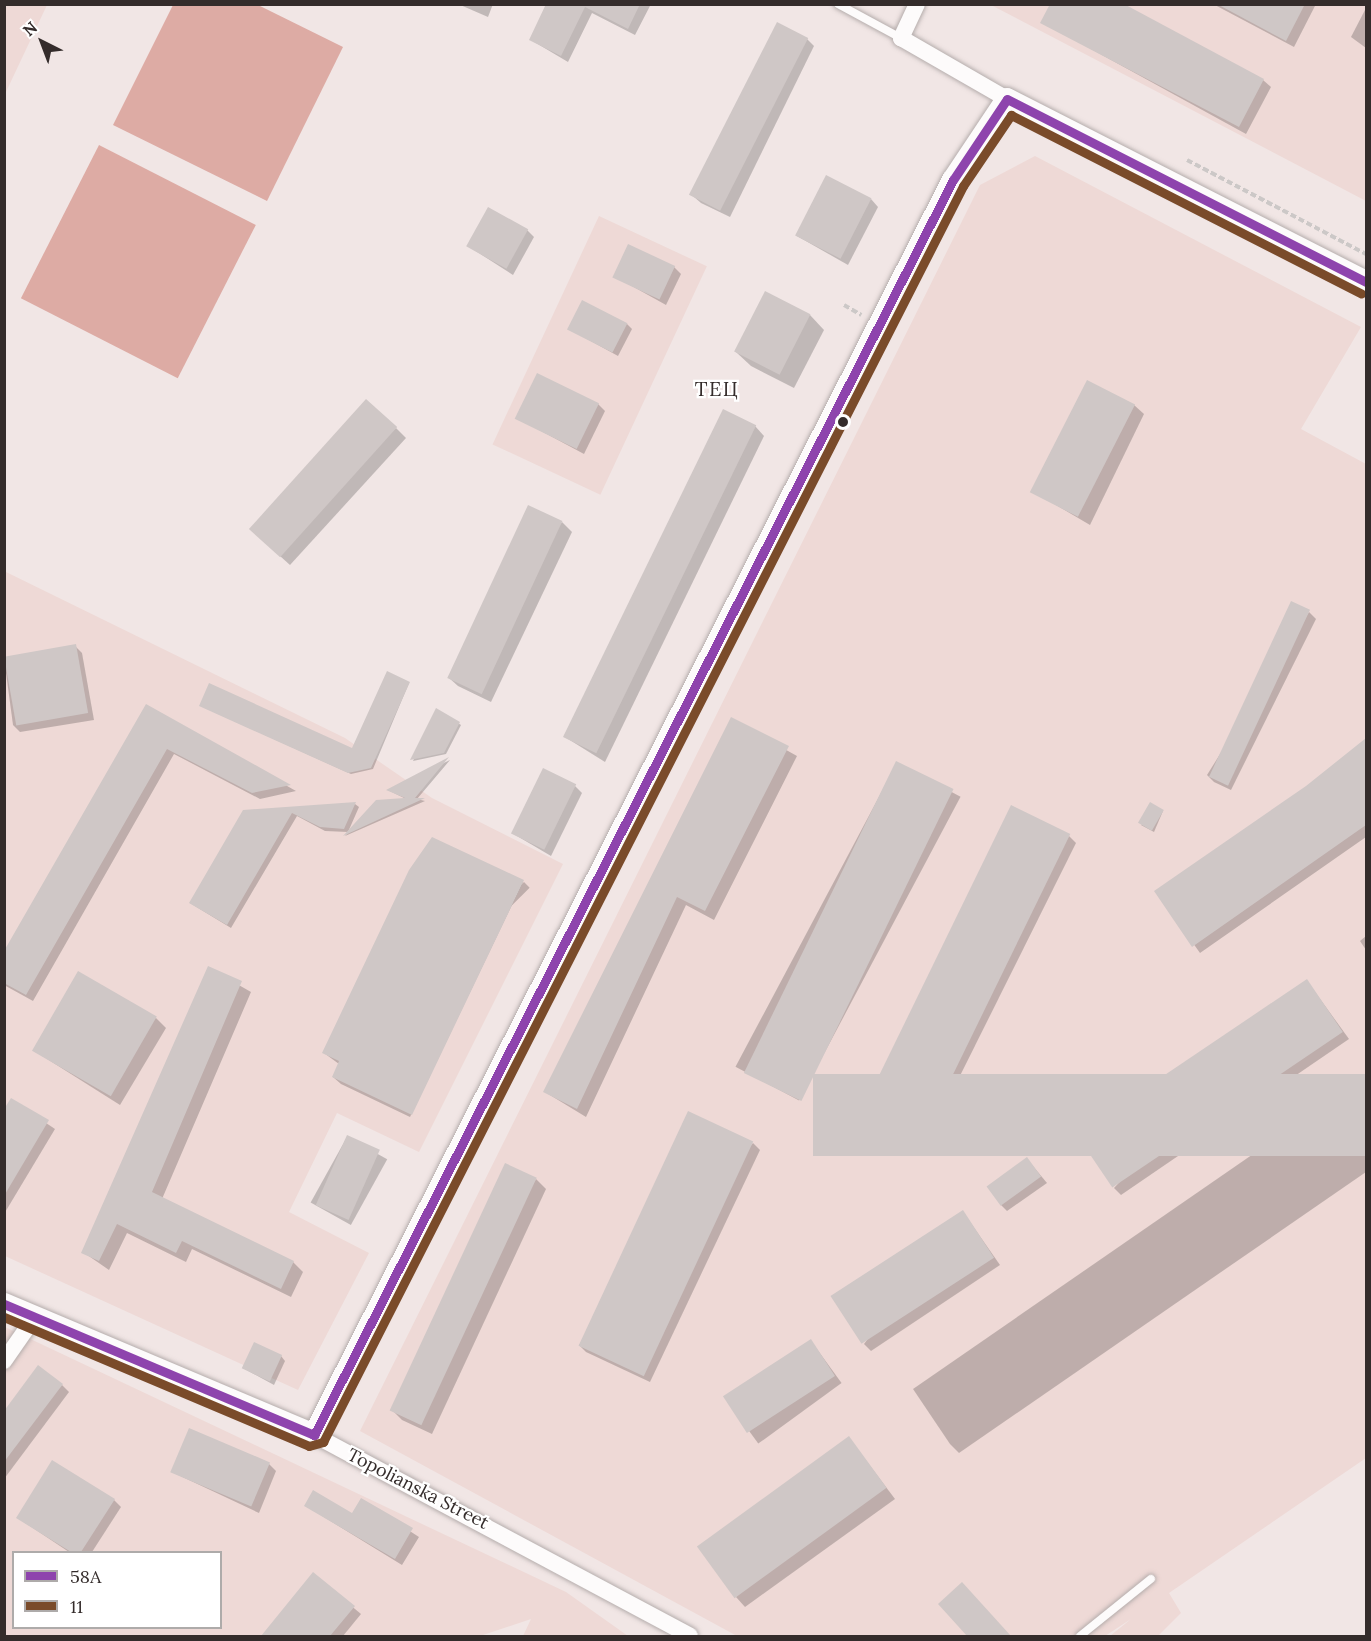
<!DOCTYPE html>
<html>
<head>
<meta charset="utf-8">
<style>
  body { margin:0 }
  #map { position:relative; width:1371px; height:1641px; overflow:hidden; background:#f1e6e5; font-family:Lora,serif }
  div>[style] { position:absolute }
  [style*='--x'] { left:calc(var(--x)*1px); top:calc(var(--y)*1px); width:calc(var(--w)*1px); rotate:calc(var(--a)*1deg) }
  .built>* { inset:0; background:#eed9d6; transform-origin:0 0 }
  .water>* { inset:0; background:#ddaba4; transform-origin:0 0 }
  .shadow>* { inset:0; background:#0003; transform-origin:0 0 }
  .building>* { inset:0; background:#cfc7c6; transform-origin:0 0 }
  .path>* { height:4px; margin-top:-2px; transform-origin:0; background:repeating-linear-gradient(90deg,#ccc8c7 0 6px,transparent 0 9px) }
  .roads { filter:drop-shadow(0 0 2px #b5adac) drop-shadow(0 0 2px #b5adac) }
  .lane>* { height:8px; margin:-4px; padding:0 4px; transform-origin:4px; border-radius:4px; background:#fdfbfb }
  .street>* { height:16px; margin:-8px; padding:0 8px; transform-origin:8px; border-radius:8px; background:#fdfbfb }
  .secondary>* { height:22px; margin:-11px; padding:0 11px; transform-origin:11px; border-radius:11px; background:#fdfbfb }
  .bus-1>* { height:9px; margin:-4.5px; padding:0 4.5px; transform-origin:4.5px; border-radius:4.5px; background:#8e44ad }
  .bus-2>* { height:9px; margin:-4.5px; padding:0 4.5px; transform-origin:4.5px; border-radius:4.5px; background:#7a4b2a }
  .dots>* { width:16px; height:16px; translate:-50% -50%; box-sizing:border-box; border:3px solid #fff; border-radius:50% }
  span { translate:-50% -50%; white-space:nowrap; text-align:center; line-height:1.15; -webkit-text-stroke:4.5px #fff; paint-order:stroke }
  .street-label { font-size:18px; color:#342c2b }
  .neighbourhood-label { font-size:20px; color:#342c2b; letter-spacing:1.5px }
  .frame { position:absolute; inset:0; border:6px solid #342c2b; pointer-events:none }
  .legend { position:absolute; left:12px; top:1551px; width:210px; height:78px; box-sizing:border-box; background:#fff; border:2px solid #aeabaa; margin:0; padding:8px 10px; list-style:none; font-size:18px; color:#342c2b }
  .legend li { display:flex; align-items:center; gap:12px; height:30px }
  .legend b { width:30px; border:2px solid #aeabaa }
  .north { position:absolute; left:12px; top:12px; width:60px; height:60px; -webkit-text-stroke:4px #fff; paint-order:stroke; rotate:318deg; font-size:16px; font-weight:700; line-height:24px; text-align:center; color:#342c2b }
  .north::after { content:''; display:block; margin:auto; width:21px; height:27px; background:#342c2b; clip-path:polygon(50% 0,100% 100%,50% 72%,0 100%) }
</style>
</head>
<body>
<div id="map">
  <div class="built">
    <i style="clip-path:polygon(5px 4px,47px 5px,5px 94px,4px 5px)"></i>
    <i style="clip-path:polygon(991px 5px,1366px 5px,1366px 201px)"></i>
    <i style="clip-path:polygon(1035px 156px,1361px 327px,1301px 429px,1366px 464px,1366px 1458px,1169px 1593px,1181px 1613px,1158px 1636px,1110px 1636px,1131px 1619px,1105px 1636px,737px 1636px,360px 1431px,980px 185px)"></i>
    <i style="left:599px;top:216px;width:119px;height:252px;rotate:25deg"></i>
    <i style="clip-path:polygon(4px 571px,345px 738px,432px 798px,563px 864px,419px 1152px,337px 1113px,289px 1212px,369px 1253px,298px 1390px,5px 1256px)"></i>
    <i style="clip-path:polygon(evenodd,5px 1327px,566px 1592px,628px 1636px,523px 1636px,531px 1619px,480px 1636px,5px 1636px,5px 1327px,14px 1552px,220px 1552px,220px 1628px,14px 1628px,14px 1552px)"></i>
  </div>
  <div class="water">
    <i style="clip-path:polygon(173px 5px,258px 5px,343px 47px,267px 201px,113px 125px)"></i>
    <i style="left:99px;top:145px;width:176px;height:172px;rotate:27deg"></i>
  </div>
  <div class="shadow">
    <i style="clip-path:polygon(458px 4px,493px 4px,488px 17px)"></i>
    <i style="clip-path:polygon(548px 4px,651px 4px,635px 35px,592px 13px,568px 62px,531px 40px)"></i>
    <i style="clip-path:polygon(1213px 4px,1316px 4px,1294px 47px)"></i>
    <i style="clip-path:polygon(1366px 8px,1366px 48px,1351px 37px)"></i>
    <i style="clip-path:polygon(1042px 22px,1263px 80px,1271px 87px,1246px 134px)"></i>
    <i style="clip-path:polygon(807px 39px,814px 46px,730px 217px,701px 203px,693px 196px)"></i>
    <i style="clip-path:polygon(871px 199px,878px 207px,848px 265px,797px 236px)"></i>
    <i style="clip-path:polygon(527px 230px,534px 237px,513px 275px,468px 246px)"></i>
    <i style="clip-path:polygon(674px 267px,681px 274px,666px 305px,614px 276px)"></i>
    <i style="clip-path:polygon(766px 293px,810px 315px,824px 330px,794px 388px,751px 366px,736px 352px)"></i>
    <i style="clip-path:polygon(627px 324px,632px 329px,618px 356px,569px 329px)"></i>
    <i style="clip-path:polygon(598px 404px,605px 411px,584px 454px,517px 418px)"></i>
    <i style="clip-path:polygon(1134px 405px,1144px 414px,1090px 525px,1034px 492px)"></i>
    <i style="clip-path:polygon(755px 426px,764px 436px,605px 762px,565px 737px)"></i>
    <i style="clip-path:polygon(396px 428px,406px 438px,290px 565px,260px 538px)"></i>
    <i style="clip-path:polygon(562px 522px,572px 532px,491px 702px,458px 686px,448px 677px)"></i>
    <i style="clip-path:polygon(1309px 612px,1316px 619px,1231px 790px,1214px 782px,1207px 775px)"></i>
    <i style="clip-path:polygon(75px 646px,82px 653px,94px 720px,20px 732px,13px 725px,4px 658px)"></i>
    <i style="clip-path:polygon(409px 683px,373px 769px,351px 774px,203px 707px,353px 750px)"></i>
    <i style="clip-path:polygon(146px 706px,296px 791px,260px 799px,174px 754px,33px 1001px,4px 985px,4px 954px)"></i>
    <i style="clip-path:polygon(437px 710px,461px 725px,446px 754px,413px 761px)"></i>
    <i style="clip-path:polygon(731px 719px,797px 756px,714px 920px,686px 905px,586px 1117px,545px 1092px)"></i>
    <i style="clip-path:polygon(1366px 740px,1366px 837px,1200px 953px,1156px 891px,1307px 787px)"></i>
    <i style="clip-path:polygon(450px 760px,417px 799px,425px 801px,345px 836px,377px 802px,408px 800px,388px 790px)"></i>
    <i style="left:897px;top:763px;width:72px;height:344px;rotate:28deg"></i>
    <i style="clip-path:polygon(575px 786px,582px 793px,551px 856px,512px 833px)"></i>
    <i style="clip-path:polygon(355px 804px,359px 807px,348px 832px,325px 831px,297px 816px,231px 928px,190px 903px,244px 812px)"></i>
    <i style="clip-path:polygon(1163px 811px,1154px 832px,1141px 825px)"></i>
    <i style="clip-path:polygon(1069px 836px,1076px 843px,930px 1136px,873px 1108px,866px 1101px)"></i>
    <i style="clip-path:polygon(433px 839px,523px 882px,410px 1117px,341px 1084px,333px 1077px,339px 1064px,324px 1053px)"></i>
    <i style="left:524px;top:882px;width:8px;height:261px;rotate:45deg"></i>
    <i style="clip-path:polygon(1366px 936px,1366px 950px,1360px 941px)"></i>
    <i style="clip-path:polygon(209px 968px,251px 992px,162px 1199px,293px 1262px,303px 1272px,291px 1297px,192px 1249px,186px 1262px,127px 1233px,109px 1270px,83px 1252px)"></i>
    <i style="clip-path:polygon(1307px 981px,1349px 1039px,1121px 1195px,1114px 1188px)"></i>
    <i style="clip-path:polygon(156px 1018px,166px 1028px,120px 1105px,33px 1050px)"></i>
    <i style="clip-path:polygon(1366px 1076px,1366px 1172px,959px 1453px,950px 1444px,913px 1389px)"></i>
    <i style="clip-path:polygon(12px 1100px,55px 1129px,4px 1214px,4px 1112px)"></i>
    <i style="left:347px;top:1137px;width:46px;height:75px;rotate:29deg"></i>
    <i style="clip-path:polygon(753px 1143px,760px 1150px,650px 1382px,586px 1352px,579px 1345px)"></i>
    <i style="clip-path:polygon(1027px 1159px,1047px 1183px,1007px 1211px,1000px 1204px)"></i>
    <i style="clip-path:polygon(536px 1179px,546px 1189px,432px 1434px,402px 1420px,392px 1410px)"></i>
    <i style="clip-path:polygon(963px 1212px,1000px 1265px,871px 1351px,864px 1344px)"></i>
    <i style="left:811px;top:1341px;width:52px;height:103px;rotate:54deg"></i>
    <i style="clip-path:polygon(281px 1356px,285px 1361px,274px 1385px,243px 1368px)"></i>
    <i style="clip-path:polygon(62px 1385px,69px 1392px,4px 1479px,4px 1413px)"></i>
    <i style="clip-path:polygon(849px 1438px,895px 1499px,745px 1607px,736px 1597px)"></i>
    <i style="clip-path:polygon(269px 1464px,276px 1471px,259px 1513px,172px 1472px)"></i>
    <i style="clip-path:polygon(114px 1500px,121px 1507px,92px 1552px,69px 1552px,18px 1518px)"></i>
    <i style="clip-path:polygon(362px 1500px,419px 1537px,402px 1565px,306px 1506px,353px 1515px)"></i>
    <i style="clip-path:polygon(313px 1574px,361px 1614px,343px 1636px,263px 1636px)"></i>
    <i style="clip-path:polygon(969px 1592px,1010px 1636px,969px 1636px,940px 1604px)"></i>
  </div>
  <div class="building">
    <i style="clip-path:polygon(546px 4px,640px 4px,628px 29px,585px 7px,561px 56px,529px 40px)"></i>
    <i style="clip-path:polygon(1050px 4px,1124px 4px,1264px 79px,1239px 127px,1040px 23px)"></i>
    <i style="clip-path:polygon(1217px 4px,1305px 4px,1286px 41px)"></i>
    <i style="left:777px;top:22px;width:35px;height:194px;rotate:27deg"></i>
    <i style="left:826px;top:175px;width:51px;height:68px;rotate:27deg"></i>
    <i style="left:488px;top:207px;width:46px;height:45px;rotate:29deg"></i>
    <i style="left:628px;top:244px;width:52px;height:37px;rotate:25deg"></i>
    <i style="left:765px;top:291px;width:51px;height:68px;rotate:27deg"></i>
    <i style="left:582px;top:300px;width:51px;height:33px;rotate:27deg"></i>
    <i style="left:537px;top:373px;width:69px;height:51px;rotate:26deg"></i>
    <i style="left:1087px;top:380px;width:54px;height:126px;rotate:27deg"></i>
    <i style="left:366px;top:399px;width:42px;height:175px;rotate:42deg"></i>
    <i style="left:723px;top:409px;width:37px;height:365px;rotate:26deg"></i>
    <i style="left:528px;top:505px;width:38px;height:191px;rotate:25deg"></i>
    <i style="left:1291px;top:601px;width:21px;height:194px;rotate:25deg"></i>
    <i style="left:76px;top:644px;width:70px;height:73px;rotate:80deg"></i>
    <i style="clip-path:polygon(387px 671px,410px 682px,371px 768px,348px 773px,199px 706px,209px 683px,352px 748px)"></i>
    <i style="clip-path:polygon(146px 704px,291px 785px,252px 793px,167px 749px,26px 995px,4px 983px,4px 951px)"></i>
    <i style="clip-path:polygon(436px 708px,460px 722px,444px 753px,410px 760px)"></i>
    <i style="clip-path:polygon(731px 717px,789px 746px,705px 911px,677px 897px,577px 1109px,543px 1092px)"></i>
    <i style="clip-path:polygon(1366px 738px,1366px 825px,1192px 947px,1154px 891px,1306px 786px)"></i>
    <i style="clip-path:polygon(449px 757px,415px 798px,425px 798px,343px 836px,376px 800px,405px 798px,386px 790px)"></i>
    <i style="left:896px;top:761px;width:64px;height:347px;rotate:26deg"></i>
    <i style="left:543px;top:768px;width:37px;height:73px;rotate:26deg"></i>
    <i style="clip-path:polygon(356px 802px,344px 829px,320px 827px,292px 813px,227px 925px,189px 903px,243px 810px)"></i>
    <i style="left:1150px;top:802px;width:16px;height:24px;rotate:30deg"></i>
    <i style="left:1011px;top:805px;width:66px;height:330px;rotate:26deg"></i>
    <i style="clip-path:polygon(432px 837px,524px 880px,412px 1115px,332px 1077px,339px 1061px,322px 1053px,409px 870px)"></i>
    <i style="clip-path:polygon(208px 966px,242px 981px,152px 1192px,294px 1261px,281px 1289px,182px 1241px,176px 1253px,117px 1224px,99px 1261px,81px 1253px)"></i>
    <i style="left:78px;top:971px;width:91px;height:92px;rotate:30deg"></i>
    <i style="left:1307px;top:979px;width:64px;height:278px;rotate:56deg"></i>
    <i style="left:1366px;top:1074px;width:82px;height:553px;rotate:90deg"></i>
    <i style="clip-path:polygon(11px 1098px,49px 1120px,4px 1196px,4px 1109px)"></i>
    <i style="left:688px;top:1111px;width:72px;height:259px;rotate:25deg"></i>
    <i style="left:347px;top:1135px;width:36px;height:77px;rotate:24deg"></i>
    <i style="left:1027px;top:1157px;width:24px;height:50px;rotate:54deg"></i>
    <i style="left:505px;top:1163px;width:35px;height:273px;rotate:25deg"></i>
    <i style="left:963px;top:1210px;width:57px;height:158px;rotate:57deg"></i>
    <i style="left:811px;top:1339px;width:44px;height:105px;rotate:57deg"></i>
    <i style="left:254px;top:1342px;width:31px;height:29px;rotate:25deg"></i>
    <i style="clip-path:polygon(38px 1365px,63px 1384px,4px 1462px,4px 1411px)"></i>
    <i style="left:189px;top:1428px;width:88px;height:48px;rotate:23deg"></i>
    <i style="left:849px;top:1436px;width:64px;height:188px;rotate:54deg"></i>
    <i style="clip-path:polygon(52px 1460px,115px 1499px,81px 1552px,71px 1552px,16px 1518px)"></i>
    <i style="clip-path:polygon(313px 1490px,352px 1513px,361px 1498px,413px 1528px,395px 1559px,304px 1506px)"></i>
    <i style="clip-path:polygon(313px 1572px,355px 1606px,330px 1636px,261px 1636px)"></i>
    <i style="clip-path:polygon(962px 1582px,1011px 1636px,967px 1636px,938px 1604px)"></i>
  </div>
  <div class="path">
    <i style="--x:1187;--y:160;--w:202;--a:27.7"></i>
    <i style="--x:844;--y:305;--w:20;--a:30"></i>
  </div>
  <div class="roads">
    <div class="lane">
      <i style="--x:838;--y:4;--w:72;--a:28.4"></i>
      <i style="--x:1080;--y:1636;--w:91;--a:-38.8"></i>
    </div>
    <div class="street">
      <i style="--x:917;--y:4;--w:38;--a:115"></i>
      <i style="--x:901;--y:38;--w:122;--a:29.9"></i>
      <i style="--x:4;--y:1361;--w:52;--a:-55.1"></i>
      <i style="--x:314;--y:1435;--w:426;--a:28.1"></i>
    </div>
    <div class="secondary">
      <i style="--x:4;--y:1304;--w:337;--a:22.9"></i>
      <i style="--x:314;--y:1435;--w:1408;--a:-63.02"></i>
      <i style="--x:953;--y:180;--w:97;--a:-56.3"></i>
      <i style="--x:1007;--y:99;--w:403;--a:27"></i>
    </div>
  </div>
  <div class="bus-1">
    <i style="--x:4;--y:1304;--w:337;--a:22.9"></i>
    <i style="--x:314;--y:1435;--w:1408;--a:-63.02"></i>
    <i style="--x:953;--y:180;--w:97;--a:-56.3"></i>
    <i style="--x:1007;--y:99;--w:403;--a:27"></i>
  </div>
  <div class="bus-2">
    <i style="--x:4;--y:1317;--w:331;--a:22.9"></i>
    <i style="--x:309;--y:1446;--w:15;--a:-16"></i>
    <i style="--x:323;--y:1442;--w:1410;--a:-63"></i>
    <i style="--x:963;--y:186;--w:86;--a:-55.9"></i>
    <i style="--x:1011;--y:115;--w:393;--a:27"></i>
  </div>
  <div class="dots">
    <i style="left:843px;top:422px;background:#342c2b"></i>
  </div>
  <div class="street-label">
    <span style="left:418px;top:1489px;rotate:27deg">Topolianska Street</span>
  </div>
  <div class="neighbourhood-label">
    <span style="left:717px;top:388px">ТЕЦ</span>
  </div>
  <div class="frame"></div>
  <ul class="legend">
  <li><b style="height:8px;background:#8e44ad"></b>58А</li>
  <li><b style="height:8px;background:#7a4b2a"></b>11</li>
  </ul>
  <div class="north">N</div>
</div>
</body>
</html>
